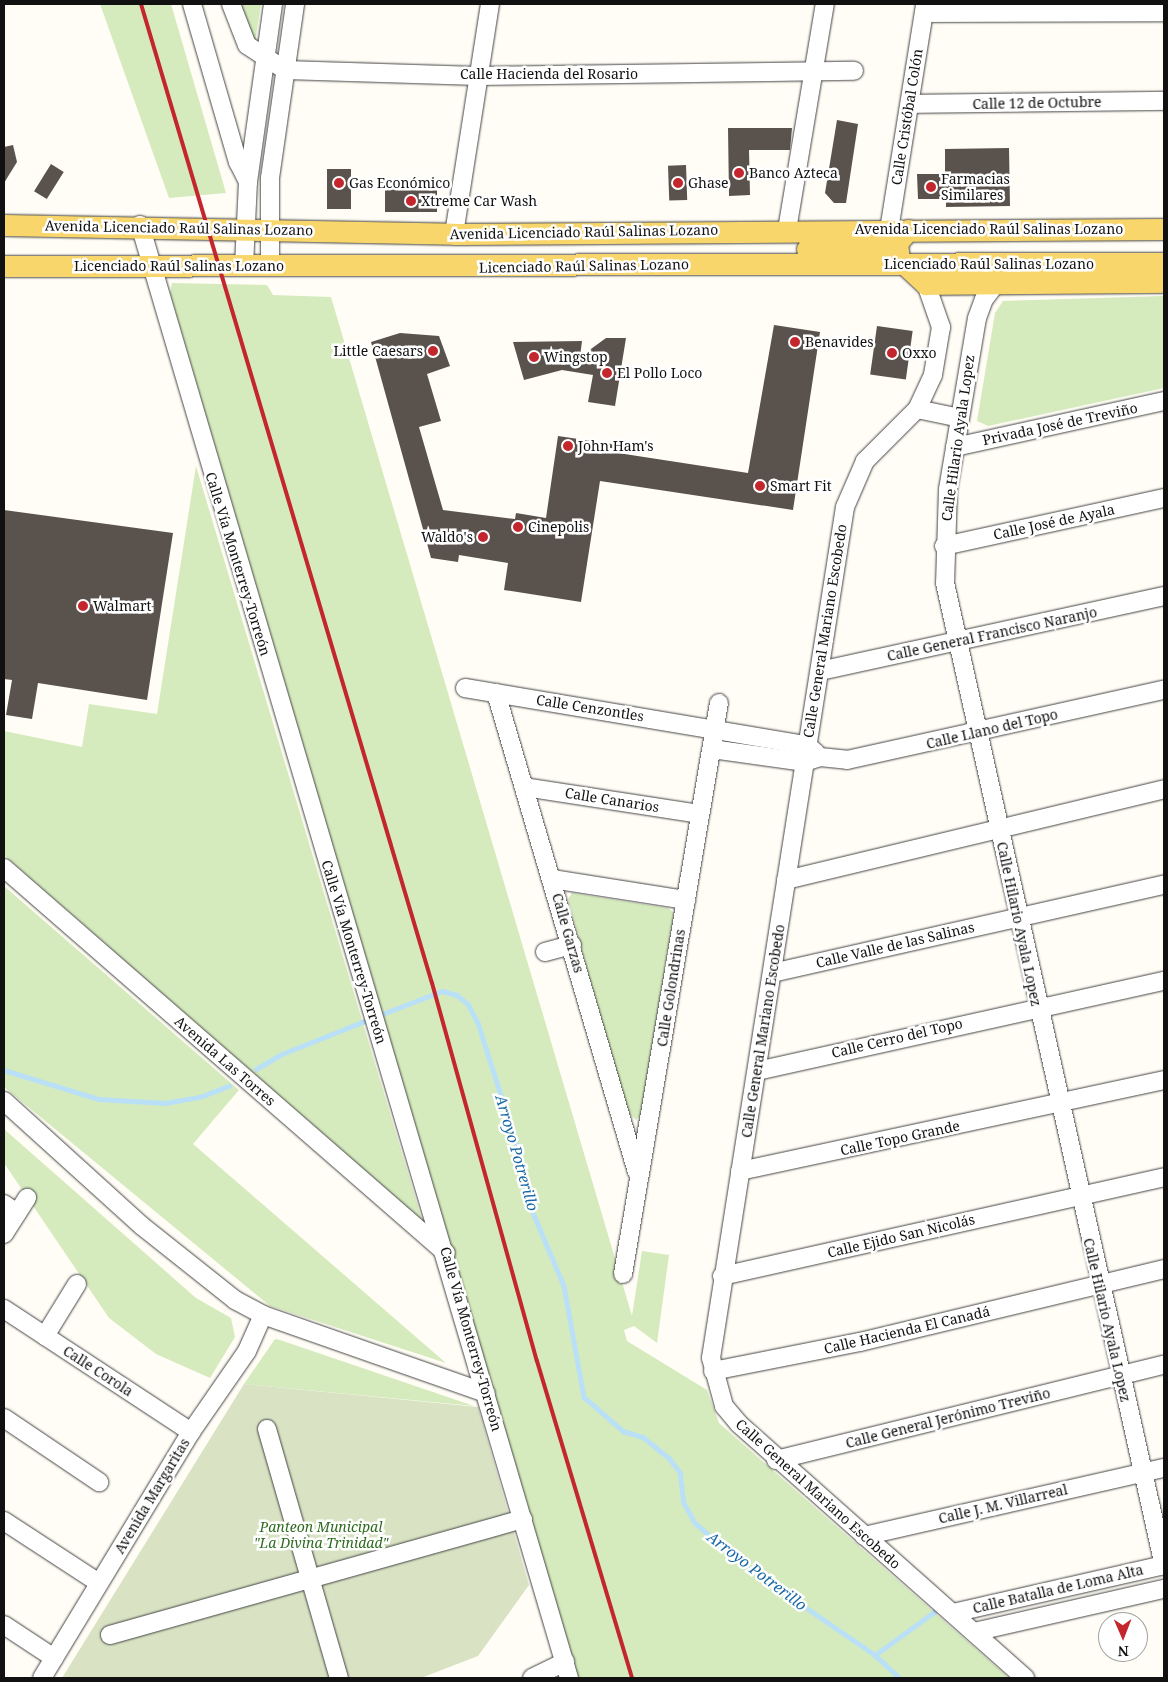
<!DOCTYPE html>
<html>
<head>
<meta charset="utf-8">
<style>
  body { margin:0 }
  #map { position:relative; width:1168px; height:1682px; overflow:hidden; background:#fffdf5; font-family:"Noto Serif",serif }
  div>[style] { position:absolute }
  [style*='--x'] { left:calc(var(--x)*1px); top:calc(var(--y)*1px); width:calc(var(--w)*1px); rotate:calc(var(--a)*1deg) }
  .green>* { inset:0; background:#d5ebbd }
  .cemetery>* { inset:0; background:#d9e3c4 }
  .stream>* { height:4.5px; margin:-2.25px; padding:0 2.25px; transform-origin:2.25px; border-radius:2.25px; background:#b9e0f7 }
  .building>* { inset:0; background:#5a524d; transform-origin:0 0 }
  .roads { filter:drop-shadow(0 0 1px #444) drop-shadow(0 0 1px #444) }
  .minor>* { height:18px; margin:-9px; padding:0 9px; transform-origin:9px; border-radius:9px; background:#fff }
  .major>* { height:21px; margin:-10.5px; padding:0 10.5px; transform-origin:10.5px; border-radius:10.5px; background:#f9d66b }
  .rail>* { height:4px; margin:-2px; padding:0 2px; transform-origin:2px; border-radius:2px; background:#c4262e }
  .dots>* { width:14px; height:14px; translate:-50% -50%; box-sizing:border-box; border:2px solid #fff; border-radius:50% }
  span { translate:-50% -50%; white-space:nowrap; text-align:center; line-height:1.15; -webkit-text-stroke:5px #fff; paint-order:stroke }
  .street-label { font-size:14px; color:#111 }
  .poi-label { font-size:14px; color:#111 }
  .left { translate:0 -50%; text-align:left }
  .right { translate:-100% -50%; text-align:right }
  .park-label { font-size:14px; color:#2f6b1f; font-style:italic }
  .water-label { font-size:15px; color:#1768a6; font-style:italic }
  .frame { position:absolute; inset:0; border:5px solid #111; pointer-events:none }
  .north { position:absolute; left:1098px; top:1612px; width:50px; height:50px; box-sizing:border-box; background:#fff; border:1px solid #a0a0a0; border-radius:50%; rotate:179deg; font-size:14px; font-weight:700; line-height:20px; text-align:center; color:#111 }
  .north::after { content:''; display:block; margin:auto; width:18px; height:22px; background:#c4262e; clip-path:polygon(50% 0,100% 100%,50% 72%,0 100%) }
</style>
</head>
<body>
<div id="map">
  <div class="green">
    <i style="clip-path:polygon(100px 4px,171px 4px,226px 193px,169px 198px)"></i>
    <i style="clip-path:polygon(238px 4px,261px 4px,255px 43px)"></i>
    <i style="clip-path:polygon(172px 283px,267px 285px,273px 295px,331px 297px,632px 1316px,642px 1251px,669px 1255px,657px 1343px,634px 1326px,624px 1330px,627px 1341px,707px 1390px,719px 1423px,1009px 1678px,578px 1678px,170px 293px)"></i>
    <i style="clip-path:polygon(1164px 296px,1164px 388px,988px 426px,977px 421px,995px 313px,1003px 301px)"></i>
    <i style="clip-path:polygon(196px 466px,422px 1220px,4px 855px,4px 731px,82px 747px,89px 704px,157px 714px)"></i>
    <i style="clip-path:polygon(4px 886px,239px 1090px,193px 1144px,446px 1363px,270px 1306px,4px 1087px)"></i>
    <i style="clip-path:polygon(572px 893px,668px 908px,674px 913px,641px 1115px,636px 1120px,627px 1112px,568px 899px)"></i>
    <i style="clip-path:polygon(4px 1129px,196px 1298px,231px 1318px,235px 1337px,210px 1378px,156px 1354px,109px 1318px,4px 1163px)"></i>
    <i style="clip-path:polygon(275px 1339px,280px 1340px,474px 1406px,244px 1384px)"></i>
  </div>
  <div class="cemetery">
    <i style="clip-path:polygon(244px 1384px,478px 1407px,529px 1585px,478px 1656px,421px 1678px,62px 1678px)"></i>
  </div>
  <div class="stream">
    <i style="--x:377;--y:1016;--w:70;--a:-21"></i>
    <i style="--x:442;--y:991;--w:16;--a:15"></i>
    <i style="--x:457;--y:995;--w:14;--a:39"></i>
    <i style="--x:468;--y:1004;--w:21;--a:62"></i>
    <i style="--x:478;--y:1023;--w:145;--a:72.3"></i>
    <i style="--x:522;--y:1161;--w:40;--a:81.5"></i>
    <i style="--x:528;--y:1201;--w:92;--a:67"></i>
    <i style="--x:564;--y:1286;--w:113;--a:79.8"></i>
    <i style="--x:584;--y:1397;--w:52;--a:41.1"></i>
    <i style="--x:623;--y:1431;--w:21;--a:17"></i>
    <i style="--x:643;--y:1437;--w:33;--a:39"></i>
    <i style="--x:669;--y:1458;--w:18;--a:52"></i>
    <i style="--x:680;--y:1472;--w:31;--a:83"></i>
    <i style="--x:684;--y:1503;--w:23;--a:61"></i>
    <i style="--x:695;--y:1523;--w:68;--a:40.2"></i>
    <i style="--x:747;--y:1567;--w:155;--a:34.5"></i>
    <i style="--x:875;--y:1655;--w:34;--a:43"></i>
    <i style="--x:256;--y:1069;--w:30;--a:-30"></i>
    <i style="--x:282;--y:1054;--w:95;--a:-21.7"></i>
    <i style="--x:4;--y:1070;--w:99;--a:17"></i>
    <i style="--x:99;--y:1099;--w:66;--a:3.5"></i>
    <i style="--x:165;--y:1103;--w:36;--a:-10"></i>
    <i style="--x:200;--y:1097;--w:31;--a:-21"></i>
    <i style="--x:875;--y:1655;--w:73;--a:-36.1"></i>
  </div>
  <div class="building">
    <i style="clip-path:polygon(837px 120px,858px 124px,846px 203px,834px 203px,825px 193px)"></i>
    <i style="clip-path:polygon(728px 128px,792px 128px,790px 150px,749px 150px,750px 195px,729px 196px)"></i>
    <i style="clip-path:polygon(13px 145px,17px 162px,4px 183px,4px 147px)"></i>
    <i style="clip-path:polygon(1009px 148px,1010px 206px,946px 207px,946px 199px,918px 199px,917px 174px,945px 174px,945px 149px)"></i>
    <i style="left:51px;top:164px;width:15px;height:32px;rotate:32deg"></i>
    <i style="left:686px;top:165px;width:35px;height:18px;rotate:88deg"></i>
    <i style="left:327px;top:169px;width:24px;height:40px"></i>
    <i style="left:437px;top:189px;width:23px;height:52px;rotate:90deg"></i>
    <i style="clip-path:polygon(774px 325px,820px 332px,793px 510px,600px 481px,581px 602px,504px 590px,508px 563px,459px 555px,458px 562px,431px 558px,371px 342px,400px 333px,439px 336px,450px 366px,427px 374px,441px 421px,419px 427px,443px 510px,515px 519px,516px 513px,546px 518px,558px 436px,619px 445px,618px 453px,748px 473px)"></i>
    <i style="left:877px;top:326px;width:36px;height:49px;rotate:8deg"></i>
    <i style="clip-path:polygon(606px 338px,626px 338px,615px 406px,588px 402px,593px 375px,562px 370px,524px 380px,513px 342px,582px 341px,580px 357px)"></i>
    <i style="clip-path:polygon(4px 510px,173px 533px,147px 700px,38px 683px,32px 719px,6px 715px,12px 680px,4px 679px)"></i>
  </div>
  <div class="roads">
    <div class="minor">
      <i style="--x:192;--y:4;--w:165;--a:73.8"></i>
      <i style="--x:238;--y:162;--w:22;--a:63"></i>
      <i style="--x:231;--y:4;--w:44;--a:68.7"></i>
      <i style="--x:247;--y:45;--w:45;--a:33.3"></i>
      <i style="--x:285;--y:70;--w:193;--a:1.8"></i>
      <i style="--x:478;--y:76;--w:376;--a:-0.8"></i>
      <i style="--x:924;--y:13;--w:240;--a:-0.2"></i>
      <i style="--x:910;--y:104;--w:254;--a:-0.7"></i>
      <i style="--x:140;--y:225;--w:1515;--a:73.55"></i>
      <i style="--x:787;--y:230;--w:229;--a:-80.5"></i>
      <i style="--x:889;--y:230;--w:229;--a:-80.9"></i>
      <i style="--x:454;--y:234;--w:233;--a:-81.1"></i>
      <i style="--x:244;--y:266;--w:84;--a:-87.3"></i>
      <i style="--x:248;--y:182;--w:180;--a:-82"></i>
      <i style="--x:270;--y:266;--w:88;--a:-90"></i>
      <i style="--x:270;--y:178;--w:176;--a:-81.8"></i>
      <i style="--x:997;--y:282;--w:21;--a:127"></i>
      <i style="--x:984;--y:299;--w:20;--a:110"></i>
      <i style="--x:977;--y:318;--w:173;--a:99.6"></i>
      <i style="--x:948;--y:489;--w:94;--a:91.8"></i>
      <i style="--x:945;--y:583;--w:1007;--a:77.44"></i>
      <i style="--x:926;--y:284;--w:46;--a:70.8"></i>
      <i style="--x:941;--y:327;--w:49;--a:99.5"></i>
      <i style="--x:933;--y:375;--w:38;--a:115"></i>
      <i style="--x:917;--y:409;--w:74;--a:135"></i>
      <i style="--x:865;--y:461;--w:50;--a:113.5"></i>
      <i style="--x:845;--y:507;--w:861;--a:98.95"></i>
      <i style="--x:711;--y:1358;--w:50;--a:74.8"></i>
      <i style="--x:724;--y:1406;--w:23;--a:50"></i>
      <i style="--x:739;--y:1424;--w:383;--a:41.6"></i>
      <i style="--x:917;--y:409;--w:44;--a:11.8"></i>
      <i style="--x:955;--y:447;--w:214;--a:-12.4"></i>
      <i style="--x:944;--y:546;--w:225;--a:-12.3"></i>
      <i style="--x:820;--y:671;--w:352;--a:-12.3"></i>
      <i style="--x:465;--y:688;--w:347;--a:9.5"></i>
      <i style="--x:807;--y:745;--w:12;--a:42"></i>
      <i style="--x:496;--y:693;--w:499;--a:73.6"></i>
      <i style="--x:712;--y:749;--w:94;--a:8"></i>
      <i style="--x:805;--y:762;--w:16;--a:-18"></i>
      <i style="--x:820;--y:757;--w:27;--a:6"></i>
      <i style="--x:847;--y:760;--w:325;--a:-12.5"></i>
      <i style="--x:524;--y:787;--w:178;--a:8.7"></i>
      <i style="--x:4;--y:868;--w:586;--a:41.06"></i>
      <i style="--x:552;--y:879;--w:136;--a:8.9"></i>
      <i style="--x:786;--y:880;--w:389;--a:-13.5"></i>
      <i style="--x:545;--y:952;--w:28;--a:-15"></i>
      <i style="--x:772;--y:973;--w:402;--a:-12.7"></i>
      <i style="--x:757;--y:1071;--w:417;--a:-12.5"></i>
      <i style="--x:4;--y:1101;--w:186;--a:42.2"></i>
      <i style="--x:142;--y:1226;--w:119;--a:38.5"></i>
      <i style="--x:235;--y:1300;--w:32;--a:28"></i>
      <i style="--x:263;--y:1315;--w:236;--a:19.3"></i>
      <i style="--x:740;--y:1171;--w:434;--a:-12.1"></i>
      <i style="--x:4;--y:1204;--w:16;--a:35"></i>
      <i style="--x:4;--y:1234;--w:43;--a:-57.4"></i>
      <i style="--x:623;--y:1274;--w:579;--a:-80.46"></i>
      <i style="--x:722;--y:1276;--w:453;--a:-12.6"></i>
      <i style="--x:4;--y:1309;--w:224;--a:33.3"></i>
      <i style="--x:45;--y:1336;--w:61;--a:-58.4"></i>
      <i style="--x:713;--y:1371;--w:150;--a:-11.2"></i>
      <i style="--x:860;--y:1342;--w:313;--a:-13.5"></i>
      <i style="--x:4;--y:1418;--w:115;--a:34"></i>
      <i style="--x:267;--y:1429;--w:259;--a:73.9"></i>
      <i style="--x:776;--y:1460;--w:399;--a:-13.8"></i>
      <i style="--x:4;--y:1521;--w:113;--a:33.1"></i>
      <i style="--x:864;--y:1536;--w:308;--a:-12.8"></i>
      <i style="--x:953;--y:1613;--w:216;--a:-12.8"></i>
      <i style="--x:4;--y:1625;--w:60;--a:33.4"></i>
      <i style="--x:974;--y:1632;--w:195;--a:-12.8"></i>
      <i style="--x:110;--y:1635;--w:429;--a:-15.7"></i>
      <i style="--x:42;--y:1678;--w:288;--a:-58.8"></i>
      <i style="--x:191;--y:1432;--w:98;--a:-55.3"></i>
      <i style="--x:247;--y:1351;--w:39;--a:-66"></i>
      <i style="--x:532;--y:1678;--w:37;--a:-26"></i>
    </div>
    <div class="major">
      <i style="--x:4;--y:225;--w:450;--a:1.1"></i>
      <i style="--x:454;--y:234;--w:710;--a:-0.4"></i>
      <i style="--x:908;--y:230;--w:17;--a:130"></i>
      <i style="--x:897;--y:243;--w:16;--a:83"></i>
      <i style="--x:899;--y:259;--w:37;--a:43"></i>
      <i style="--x:926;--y:284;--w:238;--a:-0.5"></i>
      <i style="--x:807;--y:249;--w:70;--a:-0.8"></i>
      <i style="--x:877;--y:248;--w:10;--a:-29"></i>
      <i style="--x:886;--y:243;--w:13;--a:-77"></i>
      <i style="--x:4;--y:266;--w:1160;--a:-0.15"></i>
    </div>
  </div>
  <div class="rail">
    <i style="--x:141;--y:4;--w:1021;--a:73.45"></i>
    <i style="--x:432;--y:983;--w:392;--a:74.5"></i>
    <i style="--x:537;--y:1361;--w:331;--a:73.3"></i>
  </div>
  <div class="dots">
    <i style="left:739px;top:173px;background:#c4262e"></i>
    <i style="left:339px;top:183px;background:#c4262e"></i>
    <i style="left:678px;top:183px;background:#c4262e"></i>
    <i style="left:931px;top:187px;background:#c4262e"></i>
    <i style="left:411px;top:201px;background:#c4262e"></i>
    <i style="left:795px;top:342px;background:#c4262e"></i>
    <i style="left:433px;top:351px;background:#c4262e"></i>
    <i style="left:892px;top:353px;background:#c4262e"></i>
    <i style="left:534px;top:357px;background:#c4262e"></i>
    <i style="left:607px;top:373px;background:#c4262e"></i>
    <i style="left:568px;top:446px;background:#c4262e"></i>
    <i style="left:760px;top:486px;background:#c4262e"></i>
    <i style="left:518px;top:527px;background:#c4262e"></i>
    <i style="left:483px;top:537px;background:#c4262e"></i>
    <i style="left:83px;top:606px;background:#c4262e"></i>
  </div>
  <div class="street-label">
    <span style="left:549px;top:74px">Calle Hacienda del Rosario</span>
    <span style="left:1037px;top:103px;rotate:-1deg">Calle 12 de Octubre</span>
    <span style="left:907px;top:117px;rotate:-81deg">Calle Cristóbal Colón</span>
    <span style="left:179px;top:228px;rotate:1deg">Avenida Licenciado Raúl Salinas Lozano</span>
    <span style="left:989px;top:229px">Avenida Licenciado Raúl Salinas Lozano</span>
    <span style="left:584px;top:232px;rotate:-1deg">Avenida Licenciado Raúl Salinas Lozano</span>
    <span style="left:989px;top:264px">Licenciado Raúl Salinas Lozano</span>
    <span style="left:179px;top:266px">Licenciado Raúl Salinas Lozano</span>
    <span style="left:584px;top:266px;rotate:-1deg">Licenciado Raúl Salinas Lozano</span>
    <span style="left:1060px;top:424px;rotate:-12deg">Privada José de Treviño</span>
    <span style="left:958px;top:438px;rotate:-82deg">Calle Hilario Ayala Lopez</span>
    <span style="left:1054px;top:522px;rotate:-12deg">Calle José de Ayala</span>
    <span style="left:238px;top:564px;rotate:73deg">Calle Vía Monterrey-Torreón</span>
    <span style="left:825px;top:631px;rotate:-81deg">Calle General Mariano Escobedo</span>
    <span style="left:992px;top:634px;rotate:-12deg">Calle General Francisco Naranjo</span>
    <span style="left:590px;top:708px;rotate:9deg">Calle Cenzontles</span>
    <span style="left:992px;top:729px;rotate:-13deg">Calle Llano del Topo</span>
    <span style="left:612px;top:800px;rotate:9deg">Calle Canarios</span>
    <span style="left:1019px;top:924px;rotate:78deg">Calle Hilario Ayala Lopez</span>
    <span style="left:568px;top:933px;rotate:74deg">Calle Garzas</span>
    <span style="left:895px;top:945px;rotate:-13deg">Calle Valle de las Salinas</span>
    <span style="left:354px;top:952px;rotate:73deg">Calle Vía Monterrey-Torreón</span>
    <span style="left:671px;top:988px;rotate:-81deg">Calle Golondrinas</span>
    <span style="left:763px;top:1031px;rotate:-81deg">Calle General Mariano Escobedo</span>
    <span style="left:897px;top:1038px;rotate:-13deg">Calle Cerro del Topo</span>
    <span style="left:225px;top:1061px;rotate:41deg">Avenida Las Torres</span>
    <span style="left:900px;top:1138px;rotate:-12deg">Calle Topo Grande</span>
    <span style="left:901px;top:1236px;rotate:-13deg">Calle Ejido San Nicolás</span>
    <span style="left:1107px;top:1320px;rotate:77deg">Calle Hilario Ayala Lopez</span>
    <span style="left:907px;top:1330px;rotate:-13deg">Calle Hacienda El Canadá</span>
    <span style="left:471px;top:1339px;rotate:74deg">Calle Vía Monterrey-Torreón</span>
    <span style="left:98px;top:1371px;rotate:33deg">Calle Corola</span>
    <span style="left:948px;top:1418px;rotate:-14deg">Calle General Jerónimo Treviño</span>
    <span style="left:818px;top:1494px;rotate:42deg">Calle General Mariano Escobedo</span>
    <span style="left:152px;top:1496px;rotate:-59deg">Avenida Margaritas</span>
    <span style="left:1003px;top:1504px;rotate:-13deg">Calle J. M. Villarreal</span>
    <span style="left:1058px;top:1589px;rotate:-13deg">Calle Batalla de Loma Alta</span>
  </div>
  <div class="poi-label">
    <span class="left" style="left:749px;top:173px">Banco Azteca</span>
    <span class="left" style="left:941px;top:187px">Farmacias<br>Similares</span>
    <span class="left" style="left:349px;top:183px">Gas Económico</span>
    <span class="left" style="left:688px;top:183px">Ghase</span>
    <span class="left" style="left:421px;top:201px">Xtreme Car Wash</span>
    <span class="left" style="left:805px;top:342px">Benavides</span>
    <span class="right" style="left:423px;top:351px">Little Caesars</span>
    <span class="left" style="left:902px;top:353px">Oxxo</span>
    <span class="left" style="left:544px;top:357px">Wingstop</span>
    <span class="left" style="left:617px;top:373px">El Pollo Loco</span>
    <span class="left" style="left:578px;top:446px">John Ham's</span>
    <span class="left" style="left:770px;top:486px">Smart Fit</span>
    <span class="left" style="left:528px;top:527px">Cinepolis</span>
    <span class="right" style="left:473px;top:537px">Waldo's</span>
    <span class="left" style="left:93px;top:606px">Walmart</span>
  </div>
  <div class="park-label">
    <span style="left:321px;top:1535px">Panteon Municipal<br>"La Divina Trinidad"</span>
  </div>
  <div class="water-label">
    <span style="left:517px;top:1153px;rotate:74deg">Arroyo Potrerillo</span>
    <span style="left:757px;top:1571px;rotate:37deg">Arroyo Potrerillo</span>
  </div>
  <div class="frame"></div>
  <div class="north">N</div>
</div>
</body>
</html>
